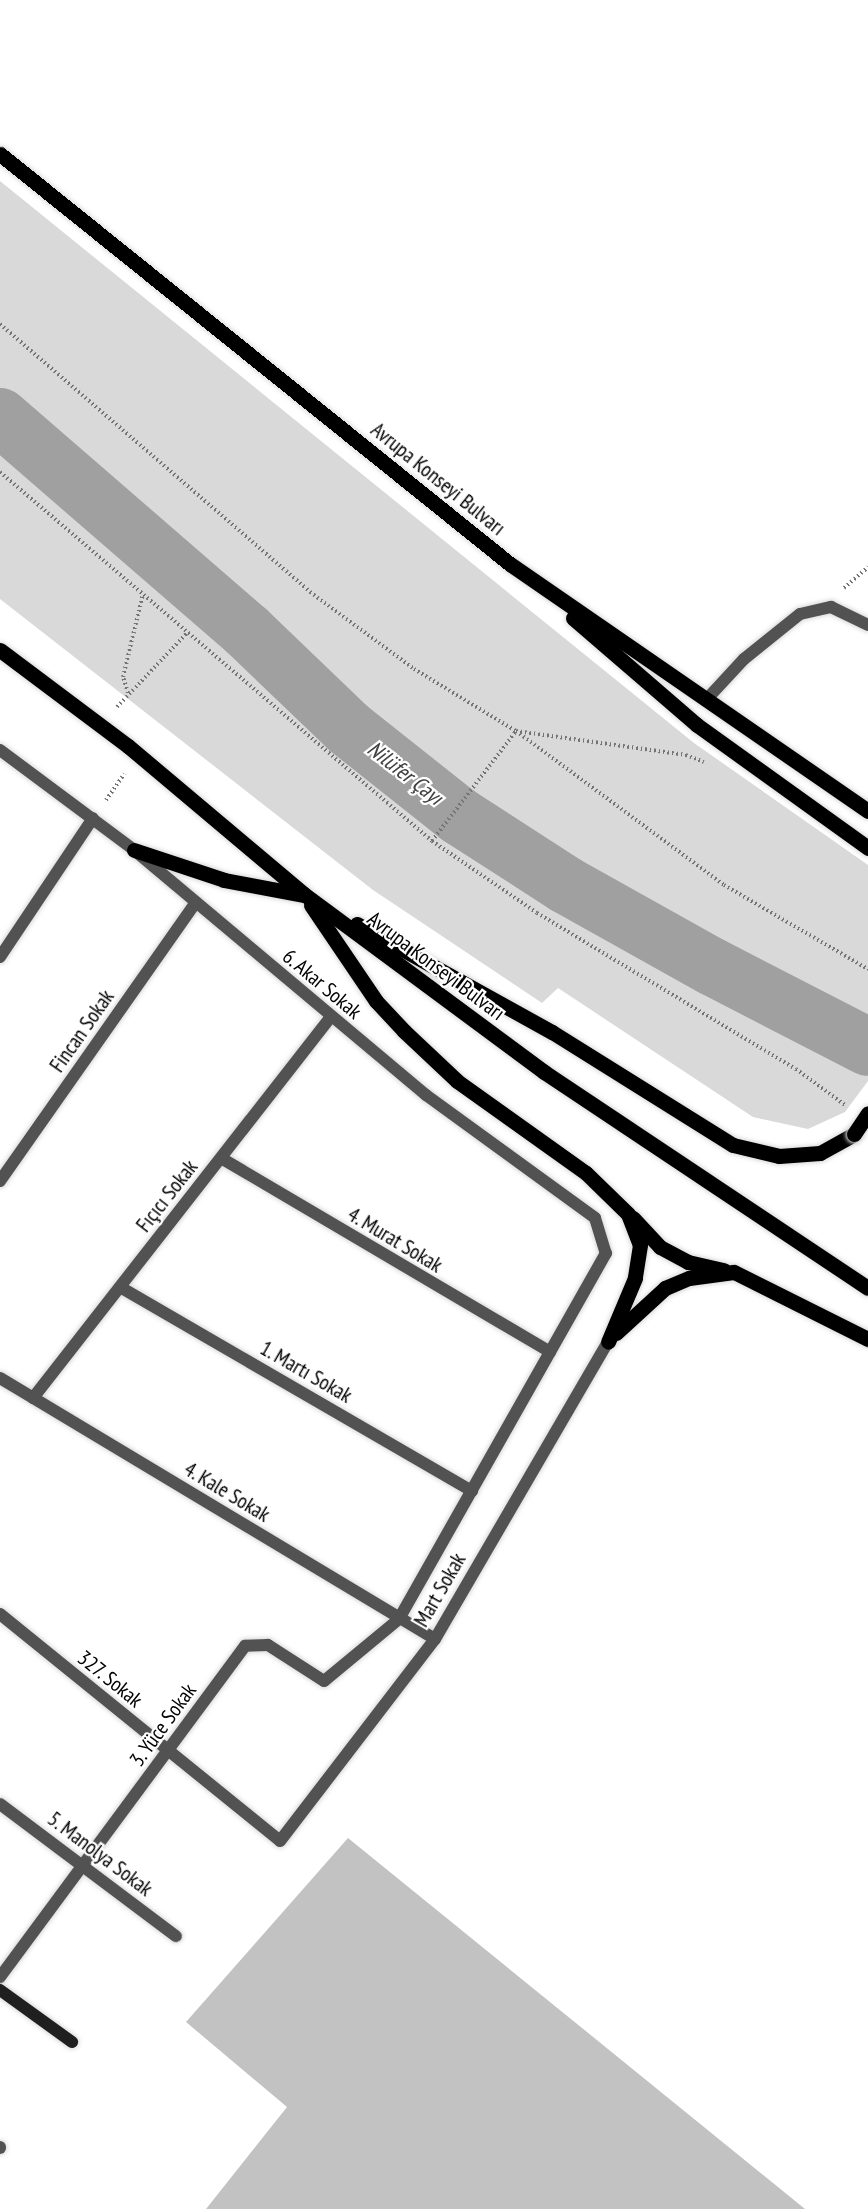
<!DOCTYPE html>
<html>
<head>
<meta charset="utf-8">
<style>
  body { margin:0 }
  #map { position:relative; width:868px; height:2209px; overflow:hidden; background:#fff; font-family:"PT Sans Narrow",sans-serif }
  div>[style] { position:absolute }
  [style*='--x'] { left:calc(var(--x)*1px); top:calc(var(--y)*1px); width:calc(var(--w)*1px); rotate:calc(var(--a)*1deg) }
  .green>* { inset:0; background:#d9d9d9 }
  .river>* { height:58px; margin:-29px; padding:0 29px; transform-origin:29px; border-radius:29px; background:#a0a0a0 }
  .building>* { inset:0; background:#c2c2c2 }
  .path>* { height:4px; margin-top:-2px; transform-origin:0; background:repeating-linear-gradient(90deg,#747474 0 1.5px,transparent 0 4.5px) }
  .roads { filter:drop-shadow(0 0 2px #dbdbdb) drop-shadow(0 0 2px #dbdbdb) }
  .service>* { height:12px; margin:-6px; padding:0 6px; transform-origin:6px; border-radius:6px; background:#525252 }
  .minor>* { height:12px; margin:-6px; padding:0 6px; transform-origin:6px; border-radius:6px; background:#525252 }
  .secondary>* { height:12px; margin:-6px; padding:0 6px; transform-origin:6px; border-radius:6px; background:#1f1f1f }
  .primary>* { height:15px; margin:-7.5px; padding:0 7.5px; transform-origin:7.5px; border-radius:7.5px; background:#000 }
  .bridges { filter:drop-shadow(0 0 2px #dbdbdb) drop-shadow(0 0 2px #dbdbdb) }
  .primary-bridge>* { height:15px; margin:-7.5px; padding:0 7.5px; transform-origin:7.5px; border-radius:7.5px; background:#000 }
  span { translate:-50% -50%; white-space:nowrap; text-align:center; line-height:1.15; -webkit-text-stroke:4.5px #fff; paint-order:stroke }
  .street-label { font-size:21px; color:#000 }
  .water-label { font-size:22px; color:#414141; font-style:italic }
</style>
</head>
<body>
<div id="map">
  <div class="green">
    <i style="clip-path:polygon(0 181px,694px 743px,868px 865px,868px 1081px,845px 1112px,808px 1129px,753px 1117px,558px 988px,542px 1003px,373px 890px,0 599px)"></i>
  </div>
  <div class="river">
    <i style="--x:0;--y:417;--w:327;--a:40.9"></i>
    <i style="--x:247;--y:631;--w:140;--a:43.8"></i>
    <i style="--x:348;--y:728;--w:142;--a:38.4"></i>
    <i style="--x:459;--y:816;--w:127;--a:32.8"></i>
    <i style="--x:566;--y:885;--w:168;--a:29.2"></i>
    <i style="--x:713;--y:967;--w:174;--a:27.3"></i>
  </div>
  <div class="building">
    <i style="clip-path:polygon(348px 1838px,805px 2209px,206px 2209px,287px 2107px,186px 2022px)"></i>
  </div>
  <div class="path">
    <i style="--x:0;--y:324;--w:410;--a:40.8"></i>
    <i style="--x:310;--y:592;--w:129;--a:36.5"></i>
    <i style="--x:414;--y:669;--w:119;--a:31.3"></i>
    <i style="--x:516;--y:731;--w:259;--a:36.5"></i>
    <i style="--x:724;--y:885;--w:167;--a:30.3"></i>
    <i style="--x:0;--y:472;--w:568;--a:40.5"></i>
    <i style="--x:432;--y:841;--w:127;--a:34.4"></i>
    <i style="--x:537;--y:913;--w:302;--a:31.1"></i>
    <i style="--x:796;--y:1069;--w:61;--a:36.3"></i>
    <i style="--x:844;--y:588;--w:32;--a:-41"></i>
    <i style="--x:128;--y:693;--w:17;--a:-107"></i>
    <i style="--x:123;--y:677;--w:85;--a:-76.5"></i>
    <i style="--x:117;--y:707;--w:103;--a:-46.6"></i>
    <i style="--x:106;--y:800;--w:32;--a:-55"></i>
    <i style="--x:432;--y:841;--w:138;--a:-52.6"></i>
    <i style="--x:516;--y:731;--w:172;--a:8"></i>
    <i style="--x:686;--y:755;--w:19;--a:21"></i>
  </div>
  <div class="roads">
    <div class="service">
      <i style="--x:706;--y:700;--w:56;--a:-47.2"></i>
      <i style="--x:744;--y:659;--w:72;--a:-38.8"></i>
      <i style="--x:800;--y:614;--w:32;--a:-13"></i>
      <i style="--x:831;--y:607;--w:41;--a:25.9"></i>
    </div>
    <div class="minor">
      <i style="--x:0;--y:750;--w:167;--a:36.7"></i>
      <i style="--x:134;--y:850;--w:381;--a:40"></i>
      <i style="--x:426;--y:1095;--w:209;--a:36"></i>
      <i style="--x:595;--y:1218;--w:37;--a:73"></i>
      <i style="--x:606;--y:1253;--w:420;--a:119.5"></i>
      <i style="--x:399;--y:1619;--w:97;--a:140.4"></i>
      <i style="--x:324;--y:1681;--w:67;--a:-147.3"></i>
      <i style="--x:268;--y:1645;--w:23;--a:178"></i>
      <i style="--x:245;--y:1646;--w:412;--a:126.5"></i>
      <i style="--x:0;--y:957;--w:167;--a:-56.2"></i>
      <i style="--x:221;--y:1158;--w:382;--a:30.5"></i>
      <i style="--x:0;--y:1181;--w:339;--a:-54.9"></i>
      <i style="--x:120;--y:1287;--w:407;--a:30.1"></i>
      <i style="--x:0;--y:1378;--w:507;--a:30.96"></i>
      <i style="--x:33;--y:1398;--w:484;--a:-52"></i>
      <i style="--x:0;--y:1614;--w:360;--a:39"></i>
      <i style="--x:280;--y:1841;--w:255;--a:-52.5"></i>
      <i style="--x:435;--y:1639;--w:344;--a:-59.8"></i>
      <i style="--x:0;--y:1804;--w:220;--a:36.9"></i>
      <i style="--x:0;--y:2147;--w:1;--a:90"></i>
    </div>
    <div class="secondary">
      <i style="--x:0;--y:1990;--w:89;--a:35.8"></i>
    </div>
    <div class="primary">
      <i style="--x:0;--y:154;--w:654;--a:38.8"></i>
      <i style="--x:510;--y:564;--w:435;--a:34.6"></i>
      <i style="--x:573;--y:618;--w:164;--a:40.8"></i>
      <i style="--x:697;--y:725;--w:211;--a:35.7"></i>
      <i style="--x:0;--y:650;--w:160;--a:36.9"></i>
      <i style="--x:128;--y:746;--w:231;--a:40.1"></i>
      <i style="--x:305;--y:895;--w:297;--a:36.5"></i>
      <i style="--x:544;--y:1072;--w:389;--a:33.7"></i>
      <i style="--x:134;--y:850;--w:95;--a:18.4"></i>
      <i style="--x:224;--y:880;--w:81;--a:10.6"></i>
      <i style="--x:311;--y:905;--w:116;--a:55.9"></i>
      <i style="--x:376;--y:1001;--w:41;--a:47"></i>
      <i style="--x:404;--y:1031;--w:73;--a:43.3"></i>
      <i style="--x:457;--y:1081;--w:158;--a:35.5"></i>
      <i style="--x:586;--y:1173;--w:59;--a:44.3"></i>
      <i style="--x:628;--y:1214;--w:33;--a:69"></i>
      <i style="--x:640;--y:1245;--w:33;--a:99"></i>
      <i style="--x:635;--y:1278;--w:69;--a:112.9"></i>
      <i style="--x:357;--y:924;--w:223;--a:29"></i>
      <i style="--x:552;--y:1032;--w:213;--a:32"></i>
      <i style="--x:733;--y:1145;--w:47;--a:13.4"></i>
      <i style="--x:779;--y:1156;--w:41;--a:-4.2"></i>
      <i style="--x:820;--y:1153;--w:39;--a:-29"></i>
      <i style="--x:633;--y:1218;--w:40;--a:47"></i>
      <i style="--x:660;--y:1247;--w:32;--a:28"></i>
      <i style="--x:688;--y:1262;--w:37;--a:13"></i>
      <i style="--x:616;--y:1333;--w:67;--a:-42.6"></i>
      <i style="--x:665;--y:1288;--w:26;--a:-23"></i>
      <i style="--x:689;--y:1278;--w:45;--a:-7.6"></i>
      <i style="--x:734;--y:1272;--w:150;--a:26.6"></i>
    </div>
  </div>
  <div class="bridges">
    <div class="primary-bridge">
      <i style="--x:854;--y:1134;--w:25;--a:-56"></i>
    </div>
  </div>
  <div class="street-label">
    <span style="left:438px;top:479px;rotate:39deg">Avrupa Konseyi Bulvarı</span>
    <span style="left:436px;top:966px;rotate:37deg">Avrupa Konseyi Bulvarı</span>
    <span style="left:322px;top:984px;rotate:40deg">6. Akar Sokak</span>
    <span style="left:82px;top:1031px;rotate:-55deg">Fincan Sokak</span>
    <span style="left:167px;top:1196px;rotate:-52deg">Fıçıcı Sokak</span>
    <span style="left:395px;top:1240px;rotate:31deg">4. Murat Sokak</span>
    <span style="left:306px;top:1372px;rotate:30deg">1. Martı Sokak</span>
    <span style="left:227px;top:1492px;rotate:31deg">4. Kale Sokak</span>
    <span style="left:440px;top:1590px;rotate:-60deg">Mart Sokak</span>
    <span style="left:110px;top:1679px;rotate:39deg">327. Sokak</span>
    <span style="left:163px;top:1725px;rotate:-54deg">3. Yüce Sokak</span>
    <span style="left:100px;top:1854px;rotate:37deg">5. Manolya Sokak</span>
  </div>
  <div class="water-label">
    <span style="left:405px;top:773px;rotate:38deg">Nilüfer Çayı</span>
  </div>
</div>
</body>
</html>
